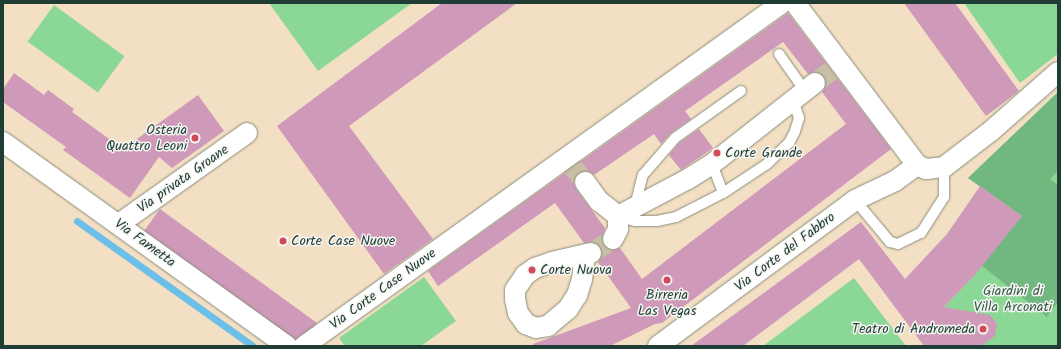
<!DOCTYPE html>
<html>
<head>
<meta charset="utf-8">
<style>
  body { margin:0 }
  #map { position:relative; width:1061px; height:349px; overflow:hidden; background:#f3dfc3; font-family:Kalam,sans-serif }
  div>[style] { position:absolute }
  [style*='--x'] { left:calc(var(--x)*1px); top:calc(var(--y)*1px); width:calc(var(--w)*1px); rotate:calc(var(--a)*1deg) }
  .green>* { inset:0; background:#8bd896; transform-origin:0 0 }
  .forest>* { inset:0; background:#70b87f }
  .stream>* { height:7px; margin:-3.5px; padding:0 3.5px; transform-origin:3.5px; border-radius:3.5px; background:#6cbfe8 }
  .building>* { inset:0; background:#cf99ba; transform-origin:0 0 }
  .minor-tunnel>* { height:20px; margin-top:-10px; transform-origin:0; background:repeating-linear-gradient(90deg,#c9bfa6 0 20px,transparent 0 30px) }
  .roads { filter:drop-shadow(0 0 1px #898e7c) drop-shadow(0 0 1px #898e7c) }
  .service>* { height:10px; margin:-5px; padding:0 5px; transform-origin:5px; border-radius:5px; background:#fff }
  .minor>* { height:20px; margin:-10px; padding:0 10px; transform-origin:10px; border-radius:10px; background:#fff }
  .dots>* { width:11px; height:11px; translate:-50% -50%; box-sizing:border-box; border:2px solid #f6f6f2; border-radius:50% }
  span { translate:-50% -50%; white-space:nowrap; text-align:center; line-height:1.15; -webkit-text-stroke:3px #f6f6f2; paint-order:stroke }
  .poi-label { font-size:14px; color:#1f3d34 }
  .right { translate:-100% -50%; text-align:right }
  .left { translate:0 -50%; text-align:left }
  .street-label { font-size:14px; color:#1f3d34 }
  .park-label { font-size:14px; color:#355c48 }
  .frame { position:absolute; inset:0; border:4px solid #1f3d34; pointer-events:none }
</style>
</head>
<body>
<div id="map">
  <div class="green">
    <i style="clip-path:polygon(269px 3px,412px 3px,318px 71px)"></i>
    <i style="clip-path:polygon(964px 3px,1058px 3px,1058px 54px,1020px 83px)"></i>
    <i style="left:54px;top:5px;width:87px;height:45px;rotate:36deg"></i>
    <i style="clip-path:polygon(1058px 92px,1058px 346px,957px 346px,934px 318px,974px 275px,1022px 216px,968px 178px)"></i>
    <i style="clip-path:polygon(424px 277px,456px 321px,421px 346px,345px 346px,339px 338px)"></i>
    <i style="clip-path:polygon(854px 278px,906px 346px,763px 346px)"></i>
  </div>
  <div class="forest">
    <i style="clip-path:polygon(1058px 92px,1058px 171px,1050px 179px,1058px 185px,1058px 302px,1047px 317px,981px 265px,1022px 216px,968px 178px)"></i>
  </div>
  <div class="stream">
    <i style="--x:77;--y:221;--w:216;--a:35.4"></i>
  </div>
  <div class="building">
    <i style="clip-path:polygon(442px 3px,517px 3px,349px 126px,433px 239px,384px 274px,277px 126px)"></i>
    <i style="clip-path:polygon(904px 3px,955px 3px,1019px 91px,986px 116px)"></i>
    <i style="clip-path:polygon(evenodd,788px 13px,891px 149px,662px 323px,655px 324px,610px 346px,533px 346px,533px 344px,631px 308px,598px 262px,602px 256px,600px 245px,594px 242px,584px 243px,555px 203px,438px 286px,428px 271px,788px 13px,783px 42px,808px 74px,813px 72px,819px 72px,824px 76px,826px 87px,822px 92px,846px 124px,642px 279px,620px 248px,613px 250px,604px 246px,602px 239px,605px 228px,576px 189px,574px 183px,575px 177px,579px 173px,584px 171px,590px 172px,594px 175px,654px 134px,661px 144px,671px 133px,691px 119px,685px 111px,783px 42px)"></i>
    <i style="clip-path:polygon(14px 73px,44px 95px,48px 90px,74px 109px,72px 112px,123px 149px,198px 95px,224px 131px,172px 168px,159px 157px,130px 198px,63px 150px,66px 147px,3px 102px,3px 89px)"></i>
    <i style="clip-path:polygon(699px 129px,713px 148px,681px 170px,669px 155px,679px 143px)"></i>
    <i style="clip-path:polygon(980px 186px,1022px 216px,974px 276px,944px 307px,990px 315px,997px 324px,995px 336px,981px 346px,924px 346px,859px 259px,743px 346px,691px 346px,861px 222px,905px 279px,947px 234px)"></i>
    <i style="left:160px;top:209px;width:194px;height:27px;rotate:36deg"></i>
  </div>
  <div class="minor-tunnel">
    <i style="--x:815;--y:83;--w:25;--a:-37"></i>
    <i style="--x:569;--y:162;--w:26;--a:51"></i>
    <i style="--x:591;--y:253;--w:26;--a:-32"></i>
  </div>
  <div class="roads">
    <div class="service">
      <i style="--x:779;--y:54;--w:45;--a:54.9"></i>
      <i style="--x:712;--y:164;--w:31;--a:69"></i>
      <i style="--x:855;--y:200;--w:55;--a:50.2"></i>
      <i style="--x:890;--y:242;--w:8;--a:14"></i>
      <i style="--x:898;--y:244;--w:25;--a:-26"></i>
      <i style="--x:921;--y:233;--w:43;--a:-57.4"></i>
      <i style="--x:944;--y:197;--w:30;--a:-90"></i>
      <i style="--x:635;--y:206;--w:32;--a:-76"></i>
      <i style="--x:643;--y:175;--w:49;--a:-49.1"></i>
      <i style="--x:675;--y:138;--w:81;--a:-35.5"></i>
      <i style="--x:620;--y:217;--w:16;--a:15"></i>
      <i style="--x:635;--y:221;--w:22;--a:0"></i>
      <i style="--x:657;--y:221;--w:19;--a:-12"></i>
      <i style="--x:676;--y:217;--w:53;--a:-27.1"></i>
      <i style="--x:723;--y:193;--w:53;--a:-33.4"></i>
      <i style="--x:767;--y:164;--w:30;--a:-44"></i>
      <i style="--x:789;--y:143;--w:13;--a:-63"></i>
      <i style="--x:795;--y:131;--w:14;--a:-73"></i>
      <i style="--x:799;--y:118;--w:20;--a:-108"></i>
    </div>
    <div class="minor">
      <i style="--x:795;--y:3;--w:203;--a:53"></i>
      <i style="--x:917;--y:165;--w:10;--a:24"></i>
      <i style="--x:926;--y:169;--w:18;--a:-6"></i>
      <i style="--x:944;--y:167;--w:59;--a:-37.5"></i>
      <i style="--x:991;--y:131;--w:89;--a:-41.4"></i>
      <i style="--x:3;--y:142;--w:350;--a:35.7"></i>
      <i style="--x:585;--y:182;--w:24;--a:54"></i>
      <i style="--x:599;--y:201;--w:24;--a:38"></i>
      <i style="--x:618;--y:216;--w:79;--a:-27.9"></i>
      <i style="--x:688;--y:179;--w:28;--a:-32"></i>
      <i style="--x:712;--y:164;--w:131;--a:-38.2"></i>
      <i style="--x:119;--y:224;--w:157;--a:-35.4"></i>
      <i style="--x:613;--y:239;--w:11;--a:-63"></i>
      <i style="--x:618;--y:229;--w:13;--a:-90"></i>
      <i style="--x:585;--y:255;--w:24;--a:97"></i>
      <i style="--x:582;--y:279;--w:17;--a:107"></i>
      <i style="--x:577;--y:295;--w:17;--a:123"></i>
      <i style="--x:568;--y:309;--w:26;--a:140"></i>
      <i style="--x:548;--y:326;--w:12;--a:171"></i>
      <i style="--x:536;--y:328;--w:11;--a:-158"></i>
      <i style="--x:526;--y:324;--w:14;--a:-126"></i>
      <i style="--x:518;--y:313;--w:14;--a:-102"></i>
      <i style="--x:515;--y:299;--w:9;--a:-90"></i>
      <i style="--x:515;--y:290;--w:18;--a:-56"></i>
      <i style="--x:525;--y:275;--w:12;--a:-35"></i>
      <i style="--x:535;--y:268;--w:18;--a:-19"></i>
      <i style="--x:552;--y:262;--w:40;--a:-13"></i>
      <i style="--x:304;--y:346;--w:588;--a:-35.66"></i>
      <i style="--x:658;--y:346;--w:245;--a:-36.5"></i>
      <i style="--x:855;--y:200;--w:44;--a:-25.4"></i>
      <i style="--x:895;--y:181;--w:27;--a:-36"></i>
    </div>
  </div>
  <div class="dots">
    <i style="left:195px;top:138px;background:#d1495b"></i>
    <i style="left:717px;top:153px;background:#d1495b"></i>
    <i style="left:283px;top:241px;background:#d1495b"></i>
    <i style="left:532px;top:270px;background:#d1495b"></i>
    <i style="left:667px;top:280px;background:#d1495b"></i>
    <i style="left:983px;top:329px;background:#d1495b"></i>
  </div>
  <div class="poi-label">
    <span class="right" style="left:187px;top:138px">Osteria<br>Quattro Leoni</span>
    <span class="left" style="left:725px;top:153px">Corte Grande</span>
    <span class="left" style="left:291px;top:241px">Corte Case Nuove</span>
    <span class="left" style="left:540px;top:270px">Corte Nuova</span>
    <span style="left:667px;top:303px">Birreria<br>Las Vegas</span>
    <span class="right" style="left:975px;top:329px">Teatro di Andromeda</span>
  </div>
  <div class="street-label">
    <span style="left:183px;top:179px;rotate:-35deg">Via privata Groane</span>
    <span style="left:145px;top:243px;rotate:36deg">Via Fametta</span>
    <span style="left:785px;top:252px;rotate:-37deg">Via Corte del Fabbro</span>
    <span style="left:383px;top:289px;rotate:-36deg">Via Corte Case Nuove</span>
  </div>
  <div class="park-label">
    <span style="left:1013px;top:299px">Giardini di<br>Villa Arconati</span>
  </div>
  <div class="frame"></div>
</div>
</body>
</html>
